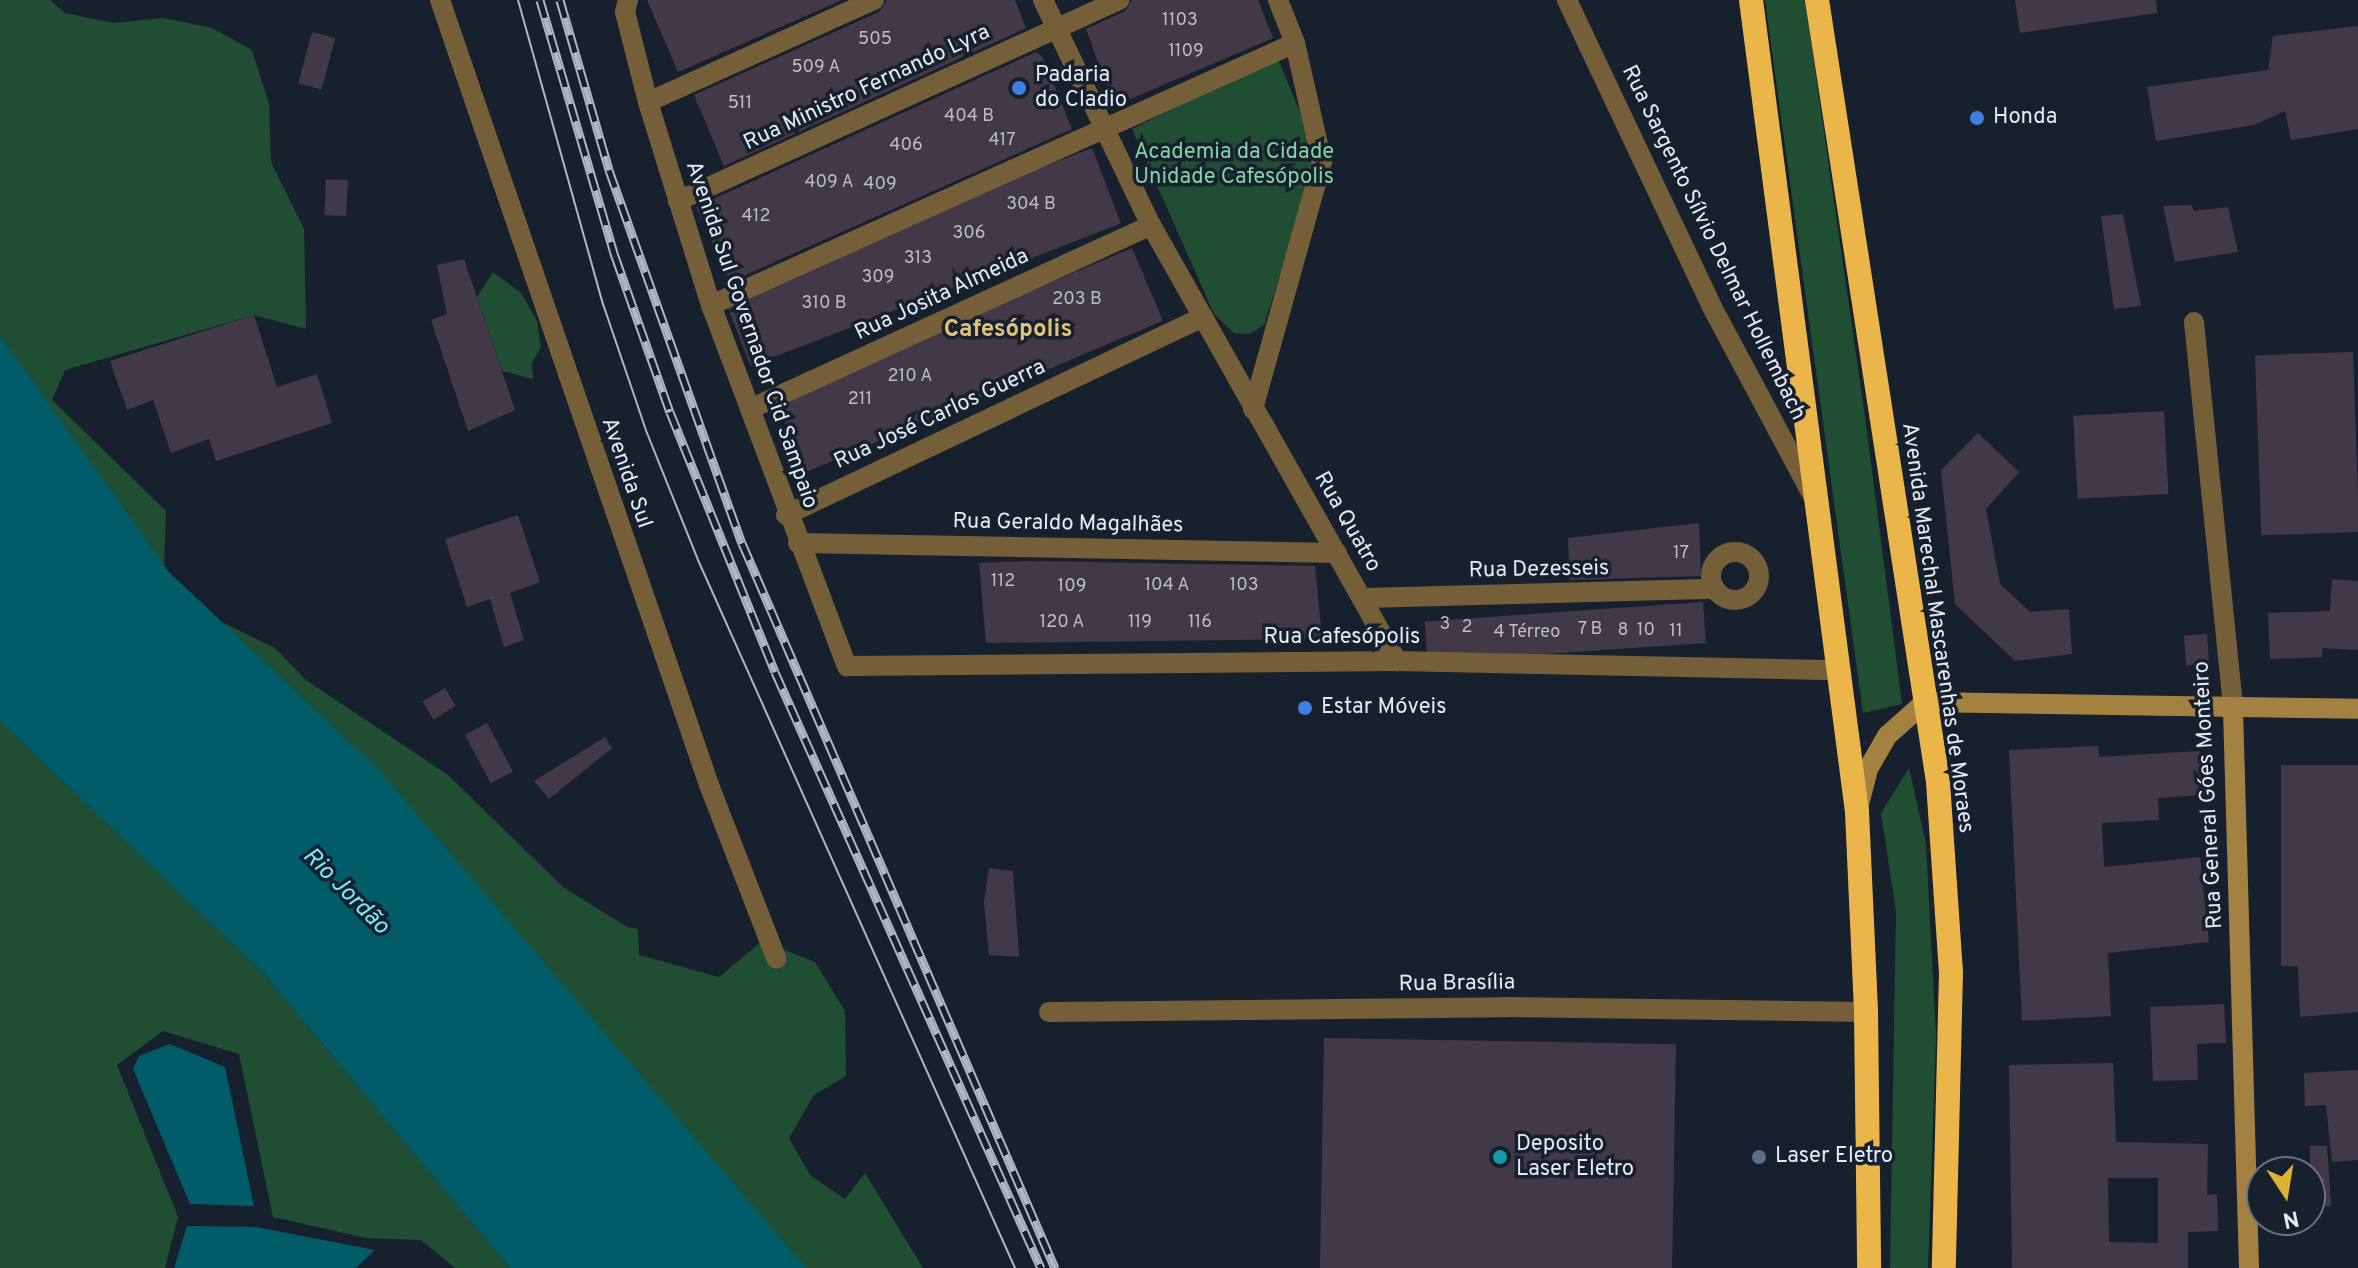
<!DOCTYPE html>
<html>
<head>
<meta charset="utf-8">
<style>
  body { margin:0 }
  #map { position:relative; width:2358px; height:1268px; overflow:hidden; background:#17212e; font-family:Overpass,sans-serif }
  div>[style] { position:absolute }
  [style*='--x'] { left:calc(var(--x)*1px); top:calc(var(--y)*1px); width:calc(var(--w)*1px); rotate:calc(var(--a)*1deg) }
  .green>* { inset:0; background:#204e33 }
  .water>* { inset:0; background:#005c68 }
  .building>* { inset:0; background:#413948; transform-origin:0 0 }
  .street>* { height:20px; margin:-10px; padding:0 10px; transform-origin:10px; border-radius:10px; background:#745f38 }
  .street>.ring { margin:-10px; padding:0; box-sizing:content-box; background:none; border:20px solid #745f38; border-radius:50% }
  .secondary>* { height:20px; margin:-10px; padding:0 10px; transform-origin:10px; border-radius:10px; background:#a38241 }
  .highway>* { height:24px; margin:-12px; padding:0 12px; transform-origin:12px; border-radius:12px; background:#eab64a }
  .tram>* { height:2px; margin:-1px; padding:0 1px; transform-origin:1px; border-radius:1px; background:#afb7c1 }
  .rail>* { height:9px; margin-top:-4.5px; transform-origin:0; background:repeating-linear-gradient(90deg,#17212e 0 18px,#afb7c1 0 36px); box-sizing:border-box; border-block:2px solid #afb7c1 }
  .dots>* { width:22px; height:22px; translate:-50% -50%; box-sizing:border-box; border:4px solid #17212e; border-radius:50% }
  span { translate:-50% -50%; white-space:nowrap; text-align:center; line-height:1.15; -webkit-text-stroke:7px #17212e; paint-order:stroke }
  .number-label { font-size:18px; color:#bbbec9 }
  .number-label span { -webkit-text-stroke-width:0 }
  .poi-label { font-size:22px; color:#e4ebf4 }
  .left { translate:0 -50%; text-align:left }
  .street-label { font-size:22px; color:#e4ebf4 }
  .park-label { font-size:22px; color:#83d3a1 }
  .neighbourhood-label { font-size:24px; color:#e0c378; font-weight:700 }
  .water-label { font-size:24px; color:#78e8fc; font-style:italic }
  .north { position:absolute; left:2246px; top:1156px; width:80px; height:80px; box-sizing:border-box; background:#17212e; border:2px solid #69727d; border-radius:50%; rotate:168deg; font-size:22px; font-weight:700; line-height:32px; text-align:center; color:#e4ebf4 }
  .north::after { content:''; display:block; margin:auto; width:28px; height:36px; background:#dcb233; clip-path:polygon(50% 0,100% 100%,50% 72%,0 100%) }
</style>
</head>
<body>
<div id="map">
  <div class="green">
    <i style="clip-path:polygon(0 0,50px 0,65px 13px,113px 23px,163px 18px,212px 28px,252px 50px,269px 104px,271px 162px,304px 229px,306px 329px,254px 315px,65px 370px,52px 400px,166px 511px,163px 593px,275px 648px,306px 680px,448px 775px,563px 887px,627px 927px,638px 929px,639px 955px,719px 977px,762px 941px,815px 962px,845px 1011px,846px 1076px,814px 1095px,789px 1138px,810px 1175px,845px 1199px,865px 1173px,923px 1268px,766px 1268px,0 420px)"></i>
    <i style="clip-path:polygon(1765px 0,1805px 0,1865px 417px,1902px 704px,1863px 713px)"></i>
    <i style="clip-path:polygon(1277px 57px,1317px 152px,1316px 163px,1264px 325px,1250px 334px,1234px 333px,1214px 314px,1132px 129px)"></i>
    <i style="clip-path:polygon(493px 272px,521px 293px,537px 321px,541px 347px,532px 363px,533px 379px,502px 371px,477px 297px)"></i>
    <i style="clip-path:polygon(0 721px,266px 976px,510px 1268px,455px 1268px,421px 1240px,366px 1238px,273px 1217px,239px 1054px,163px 1031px,117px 1065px,178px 1217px,165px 1268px,0 1268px)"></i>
    <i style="clip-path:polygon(1909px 768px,1926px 844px,1936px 1036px,1928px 1268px,1890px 1268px,1896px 912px,1881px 813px)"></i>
  </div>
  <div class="water">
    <i style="clip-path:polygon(0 336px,169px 572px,378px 769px,806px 1268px,510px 1268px,266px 976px,0 721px)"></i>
    <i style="clip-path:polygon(170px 1044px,225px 1067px,254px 1206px,190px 1204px,133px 1069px,139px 1056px)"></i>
    <i style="clip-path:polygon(187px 1226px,256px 1227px,375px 1250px,356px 1268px,174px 1268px)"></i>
  </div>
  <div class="building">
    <i style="clip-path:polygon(647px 0,842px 0,678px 72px)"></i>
    <i style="clip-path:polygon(887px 0,1015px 0,1026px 28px,724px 166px,694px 95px,879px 12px)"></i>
    <i style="clip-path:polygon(1132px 0,1258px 0,1273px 38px,1114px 106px,1086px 29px,1125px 11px)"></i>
    <i style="clip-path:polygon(2015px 0,2156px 0,2157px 13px,2020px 33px)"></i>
    <i style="clip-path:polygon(2358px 26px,2358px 129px,2291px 140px,2285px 111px,2254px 125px,2156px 141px,2147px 87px,2268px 70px,2273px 36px)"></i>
    <i style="left:312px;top:32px;width:24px;height:53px;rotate:15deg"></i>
    <i style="clip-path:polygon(1036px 52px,1042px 56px,1072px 129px,730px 282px,696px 207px)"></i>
    <i style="left:1092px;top:148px;width:81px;height:397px;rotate:69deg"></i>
    <i style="left:326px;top:179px;width:22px;height:36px;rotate:3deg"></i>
    <i style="clip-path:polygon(2192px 205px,2194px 211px,2228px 207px,2238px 252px,2175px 262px,2163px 206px)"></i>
    <i style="clip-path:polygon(2123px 214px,2141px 306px,2114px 309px,2101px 216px)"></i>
    <i style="left:1132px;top:248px;width:79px;height:388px;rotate:67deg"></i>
    <i style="clip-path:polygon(464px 259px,515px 410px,468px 431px,431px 320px,447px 314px,437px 265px)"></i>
    <i style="clip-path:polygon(254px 315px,277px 387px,317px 374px,332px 423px,216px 461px,209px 439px,171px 453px,153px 400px,127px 410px,110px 361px)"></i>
    <i style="left:2353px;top:352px;width:180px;height:98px;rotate:88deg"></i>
    <i style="left:2164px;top:411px;width:83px;height:91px;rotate:87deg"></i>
    <i style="clip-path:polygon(1978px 433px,2019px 472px,1986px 509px,2000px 584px,2030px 612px,2069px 609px,2072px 654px,2015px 661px,1955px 604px,1941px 470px)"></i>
    <i style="clip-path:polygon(518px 515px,540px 582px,510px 593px,524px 640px,504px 647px,490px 599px,467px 607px,445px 539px)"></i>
    <i style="clip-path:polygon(1699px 523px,1701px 576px,1570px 580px,1568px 538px)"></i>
    <i style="clip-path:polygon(1030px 561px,1315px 566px,1322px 639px,986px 643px,979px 563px)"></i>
    <i style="clip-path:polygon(2332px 579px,2358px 581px,2358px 650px,2322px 648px,2322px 657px,2270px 659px,2268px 613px,2330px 611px)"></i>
    <i style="left:1703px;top:602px;width:41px;height:279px;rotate:86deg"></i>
    <i style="left:2207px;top:634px;width:30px;height:23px;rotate:86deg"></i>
    <i style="left:445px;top:688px;width:21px;height:26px;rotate:59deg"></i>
    <i style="left:487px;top:723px;width:55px;height:25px;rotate:62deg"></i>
    <i style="clip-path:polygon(605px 737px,612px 748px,549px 799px,534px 781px)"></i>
    <i style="clip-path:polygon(2098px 746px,2099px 757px,2200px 751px,2202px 795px,2158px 798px,2159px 820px,2102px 823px,2104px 867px,2200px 857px,2209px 942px,2108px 953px,2111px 1016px,2022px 1021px,2009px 750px)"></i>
    <i style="clip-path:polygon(2281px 765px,2358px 765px,2358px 1012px,2300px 1017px,2298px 966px,2281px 966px)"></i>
    <i style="clip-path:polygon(989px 868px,1013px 871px,1019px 957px,989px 955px,984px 902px)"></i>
    <i style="clip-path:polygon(2224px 1004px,2226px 1043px,2197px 1044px,2198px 1080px,2153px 1081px,2150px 1007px)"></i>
    <i style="left:1324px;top:1038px;width:352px;height:230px;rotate:1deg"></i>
    <i style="clip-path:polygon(evenodd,2113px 1063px,2116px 1142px,2208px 1144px,2207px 1195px,2217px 1194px,2218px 1231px,2188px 1232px,2188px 1268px,2012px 1268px,2009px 1065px,2113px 1063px,2108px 1178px,2158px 1178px,2158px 1243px,2109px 1242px,2108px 1178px)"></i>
    <i style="clip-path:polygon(2358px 1070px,2358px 1160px,2332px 1162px,2326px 1105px,2305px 1106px,2304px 1073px)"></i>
    <i style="clip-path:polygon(2310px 1146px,2327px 1146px,2331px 1206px,2310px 1207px)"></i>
  </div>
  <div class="street">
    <i style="--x:440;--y:0;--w:830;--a:71.08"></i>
    <i style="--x:709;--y:785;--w:186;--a:68.8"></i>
    <i style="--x:628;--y:0;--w:12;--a:104"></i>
    <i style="--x:625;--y:12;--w:93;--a:75.7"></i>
    <i style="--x:648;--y:102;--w:213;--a:72.8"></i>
    <i style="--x:711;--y:305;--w:386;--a:69.4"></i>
    <i style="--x:847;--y:666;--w:550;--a:-0.52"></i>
    <i style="--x:1397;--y:661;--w:440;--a:1.2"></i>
    <i style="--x:1043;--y:0;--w:250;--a:64.4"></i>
    <i style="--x:1151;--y:225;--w:501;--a:60.57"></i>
    <i style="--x:1567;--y:0;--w:340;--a:64.7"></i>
    <i style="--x:1712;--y:307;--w:217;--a:61.9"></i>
    <i style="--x:648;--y:102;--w:248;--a:-24.3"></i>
    <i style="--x:678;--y:201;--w:485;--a:-24.5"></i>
    <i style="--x:711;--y:305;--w:640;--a:-24.16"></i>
    <i style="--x:2194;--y:322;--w:389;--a:84.2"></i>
    <i style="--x:752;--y:408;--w:439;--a:-24.6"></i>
    <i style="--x:1253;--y:409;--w:256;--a:-74.4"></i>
    <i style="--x:1322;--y:162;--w:122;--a:-102.8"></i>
    <i style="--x:1295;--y:43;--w:46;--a:-111.6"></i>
    <i style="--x:786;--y:515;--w:459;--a:-25.4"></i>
    <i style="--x:798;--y:543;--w:539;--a:1.06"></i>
    <i class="ring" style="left:1711px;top:552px;width:28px;height:28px"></i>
    <i style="--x:1364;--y:598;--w:351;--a:-1.5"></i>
    <i style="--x:1049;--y:1012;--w:457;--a:-0.6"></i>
    <i style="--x:1506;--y:1007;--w:360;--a:0.8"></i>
  </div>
  <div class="secondary">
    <i style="--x:2233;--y:709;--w:559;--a:88.36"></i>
    <i style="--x:1858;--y:808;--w:40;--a:-75.6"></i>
    <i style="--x:1868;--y:769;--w:39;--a:-60"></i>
    <i style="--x:1888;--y:735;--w:50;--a:-41.7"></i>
    <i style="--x:1925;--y:702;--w:433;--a:0.9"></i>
  </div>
  <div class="highway">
    <i style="--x:1751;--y:0;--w:819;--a:82.56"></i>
    <i style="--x:1857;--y:812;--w:200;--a:87.4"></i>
    <i style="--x:1866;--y:1012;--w:256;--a:89.3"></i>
    <i style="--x:1817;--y:0;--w:791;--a:81.2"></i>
    <i style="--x:1938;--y:782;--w:190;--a:86.1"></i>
    <i style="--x:1951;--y:972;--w:296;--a:91.4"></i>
  </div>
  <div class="tram">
    <i style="--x:518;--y:0;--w:316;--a:74.4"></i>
    <i style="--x:603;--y:304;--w:136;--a:71.2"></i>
    <i style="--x:647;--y:433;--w:137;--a:68.1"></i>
    <i style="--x:698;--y:560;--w:776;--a:65.88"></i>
  </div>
  <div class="rail">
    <i style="--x:540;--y:0;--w:267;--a:73.7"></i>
    <i style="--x:615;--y:256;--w:165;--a:70.6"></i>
    <i style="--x:670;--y:412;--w:280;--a:68"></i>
    <i style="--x:775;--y:672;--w:653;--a:65.95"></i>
    <i style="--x:560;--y:0;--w:177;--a:73.9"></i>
    <i style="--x:609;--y:170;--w:396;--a:70.4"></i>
    <i style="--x:742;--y:543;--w:790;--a:66.65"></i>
  </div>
  <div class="dots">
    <i style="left:1019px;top:88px;background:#3f7fe0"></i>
    <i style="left:1977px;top:118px;background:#3f7fe0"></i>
    <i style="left:1305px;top:708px;background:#3f7fe0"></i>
    <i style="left:1500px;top:1157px;background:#0f9aa8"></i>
    <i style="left:1759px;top:1157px;background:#5c6f8a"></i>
  </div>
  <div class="number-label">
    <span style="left:1180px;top:21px">1103</span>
    <span style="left:875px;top:40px">505</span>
    <span style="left:1186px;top:52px">1109</span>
    <span style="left:816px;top:68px">509 A</span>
    <span style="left:740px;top:104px">511</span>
    <span style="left:969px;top:117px">404 B</span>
    <span style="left:1002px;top:141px">417</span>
    <span style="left:906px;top:146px">406</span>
    <span style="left:829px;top:183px">409 A</span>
    <span style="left:880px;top:185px">409</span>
    <span style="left:1031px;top:205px">304 B</span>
    <span style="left:756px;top:217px">412</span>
    <span style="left:969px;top:234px">306</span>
    <span style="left:918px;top:259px">313</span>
    <span style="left:878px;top:278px">309</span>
    <span style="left:1077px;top:300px">203 B</span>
    <span style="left:824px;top:304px">310 B</span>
    <span style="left:910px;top:377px">210 A</span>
    <span style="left:860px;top:400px">211</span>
    <span style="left:1681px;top:554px">17</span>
    <span style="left:1003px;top:582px">112</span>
    <span style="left:1167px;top:586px">104 A</span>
    <span style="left:1244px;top:586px">103</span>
    <span style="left:1072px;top:587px">109</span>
    <span style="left:1062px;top:623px">120 A</span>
    <span style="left:1140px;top:623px">119</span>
    <span style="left:1200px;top:623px">116</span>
    <span style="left:1445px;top:625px">3</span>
    <span style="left:1467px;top:628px">2</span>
    <span style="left:1590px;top:630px">7 B</span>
    <span style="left:1623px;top:631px">8</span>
    <span style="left:1646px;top:631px">10</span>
    <span style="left:1676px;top:632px">11</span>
    <span style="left:1527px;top:633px">4 Térreo</span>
  </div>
  <div class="poi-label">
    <span class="left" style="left:1035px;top:88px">Padaria<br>do Cladio</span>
    <span class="left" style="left:1993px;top:118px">Honda</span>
    <span class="left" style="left:1321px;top:708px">Estar Móveis</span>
    <span class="left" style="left:1516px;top:1157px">Deposito<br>Laser Eletro</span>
    <span class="left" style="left:1775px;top:1157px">Laser Eletro</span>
  </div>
  <div class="street-label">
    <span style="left:867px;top:88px;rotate:-25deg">Rua Ministro Fernando Lyra</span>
    <span style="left:1713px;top:243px;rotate:64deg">Rua Sargento Sílvio Delmar Hollembach</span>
    <span style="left:942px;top:295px;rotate:-25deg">Rua Josita Almeida</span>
    <span style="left:751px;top:335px;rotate:71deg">Avenida Sul Governador Cid Sampaio</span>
    <span style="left:940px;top:415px;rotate:-25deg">Rua José Carlos Guerra</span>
    <span style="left:626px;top:473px;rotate:71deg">Avenida Sul</span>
    <span style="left:1347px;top:522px;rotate:60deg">Rua Quatro</span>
    <span style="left:1068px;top:524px;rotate:1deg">Rua Geraldo Magalhães</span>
    <span style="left:1539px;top:570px;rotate:-1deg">Rua Dezesseis</span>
    <span style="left:1937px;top:628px;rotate:82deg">Avenida Marechal Mascarenhas de Moraes</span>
    <span style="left:1342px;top:638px">Rua Cafesópolis</span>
    <span style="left:2209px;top:795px;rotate:-93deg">Rua General Góes Monteiro</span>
    <span style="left:1457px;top:984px;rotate:-1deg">Rua Brasília</span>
  </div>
  <div class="park-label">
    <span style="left:1234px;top:165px">Academia da Cidade<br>Unidade Cafesópolis</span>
  </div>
  <div class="neighbourhood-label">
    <span style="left:1008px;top:331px">Cafesópolis</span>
  </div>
  <div class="water-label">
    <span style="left:345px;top:892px;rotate:45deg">Rio Jordão</span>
  </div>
  <div class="north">N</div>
</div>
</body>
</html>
